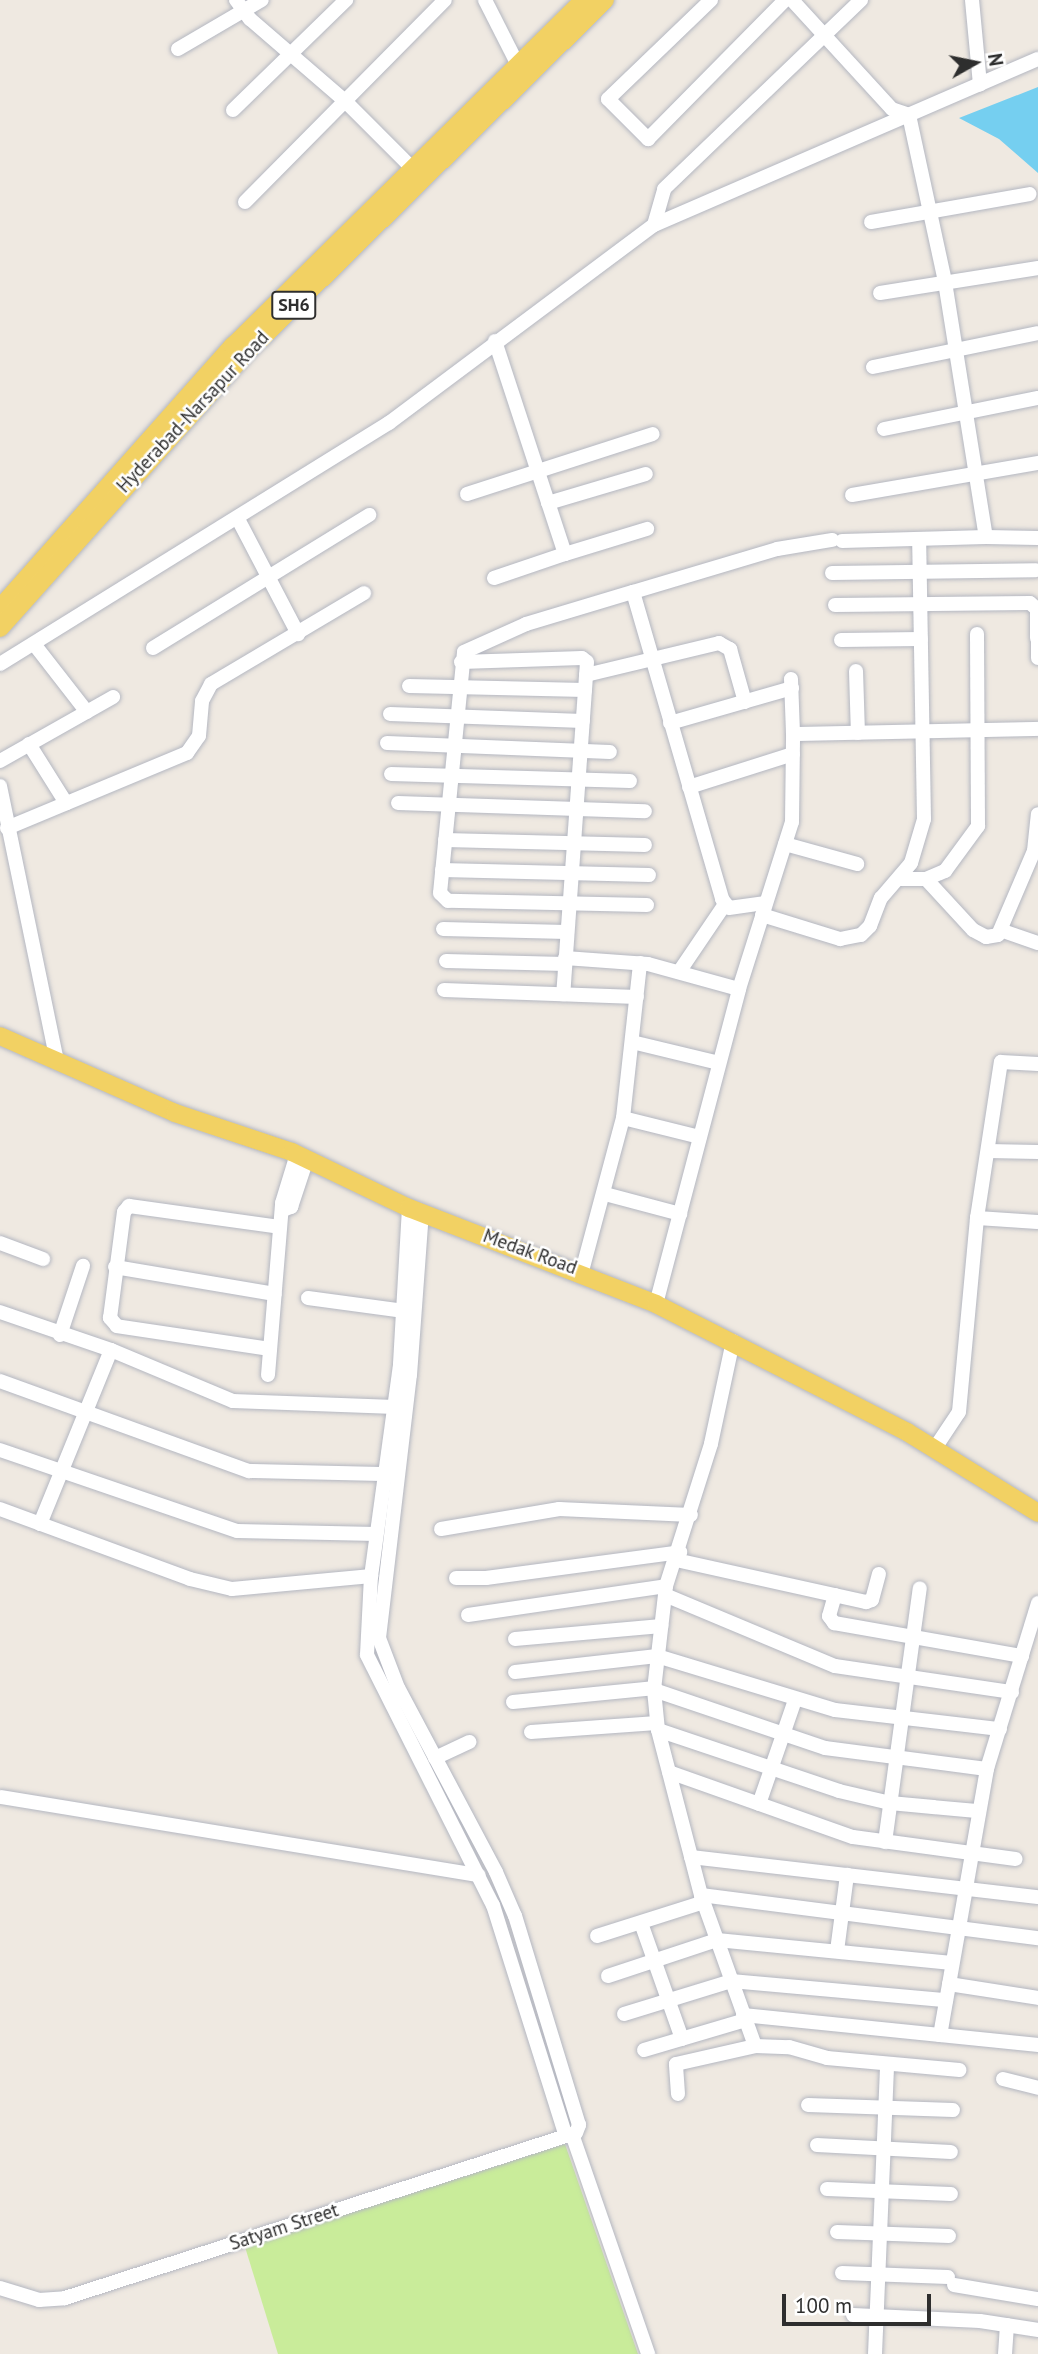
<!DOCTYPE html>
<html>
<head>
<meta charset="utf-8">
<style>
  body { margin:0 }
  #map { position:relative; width:1038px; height:2354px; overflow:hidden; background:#efe9e1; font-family:"PT Sans",sans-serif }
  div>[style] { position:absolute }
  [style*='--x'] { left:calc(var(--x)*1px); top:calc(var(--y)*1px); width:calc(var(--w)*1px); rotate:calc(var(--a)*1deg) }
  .pitch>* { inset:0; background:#c9ec9a }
  .water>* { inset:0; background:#75cff0 }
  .roads { filter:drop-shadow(0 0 2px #b4b7c1) drop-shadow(0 0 2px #b4b7c1) }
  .minor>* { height:14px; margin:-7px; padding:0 7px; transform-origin:7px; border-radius:7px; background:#fff }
  .major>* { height:18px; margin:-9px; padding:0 9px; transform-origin:9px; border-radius:9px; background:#f2d163 }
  span { translate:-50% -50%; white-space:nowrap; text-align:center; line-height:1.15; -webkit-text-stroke:5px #fff; paint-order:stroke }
  .shield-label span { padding:2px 5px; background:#fff; border:2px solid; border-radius:5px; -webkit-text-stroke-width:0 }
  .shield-label { font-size:18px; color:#2e2e2e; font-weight:700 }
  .street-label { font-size:19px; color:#2e2e2e }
  .north { position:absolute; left:940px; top:28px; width:70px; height:70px; -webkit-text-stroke:5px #fff; paint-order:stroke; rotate:81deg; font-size:19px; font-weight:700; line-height:28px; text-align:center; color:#2e2e2e }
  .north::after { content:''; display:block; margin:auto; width:24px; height:32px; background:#2e2e2e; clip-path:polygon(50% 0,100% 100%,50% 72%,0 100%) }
  .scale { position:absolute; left:782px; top:2294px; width:149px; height:32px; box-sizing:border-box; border:4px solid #2e2e2e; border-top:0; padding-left:9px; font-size:21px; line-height:24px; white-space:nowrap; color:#2e2e2e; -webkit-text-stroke:5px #fff; paint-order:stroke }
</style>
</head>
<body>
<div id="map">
  <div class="pitch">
    <i style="clip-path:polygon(565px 2144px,638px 2354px,278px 2354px,245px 2247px)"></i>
  </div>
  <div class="water">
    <i style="clip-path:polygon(1038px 87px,1038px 173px,999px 139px,959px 118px)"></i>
  </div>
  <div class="roads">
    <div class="minor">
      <i style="--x:236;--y:0;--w:24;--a:54"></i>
      <i style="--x:250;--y:19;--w:124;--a:40.8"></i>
      <i style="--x:344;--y:100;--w:95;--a:45"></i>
      <i style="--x:485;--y:0;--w:73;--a:63.1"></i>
      <i style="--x:711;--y:0;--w:143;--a:136.1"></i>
      <i style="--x:608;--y:99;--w:57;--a:45"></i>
      <i style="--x:648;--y:139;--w:195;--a:-45.4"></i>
      <i style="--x:792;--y:0;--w:148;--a:47.5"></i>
      <i style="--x:892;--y:109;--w:18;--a:19"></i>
      <i style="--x:909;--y:115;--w:171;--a:77.8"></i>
      <i style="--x:945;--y:282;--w:258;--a:80.9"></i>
      <i style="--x:986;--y:537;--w:144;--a:178.4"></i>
      <i style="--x:972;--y:0;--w:85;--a:84.6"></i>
      <i style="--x:178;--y:49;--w:97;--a:-30.3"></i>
      <i style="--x:233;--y:110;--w:158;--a:-44.2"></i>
      <i style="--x:245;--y:202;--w:284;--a:-45.3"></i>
      <i style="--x:871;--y:222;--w:161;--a:-10"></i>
      <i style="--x:654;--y:225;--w:37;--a:-74"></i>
      <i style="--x:664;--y:189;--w:273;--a:-43.8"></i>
      <i style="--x:880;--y:293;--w:160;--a:-9"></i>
      <i style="--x:495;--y:341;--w:224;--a:71.8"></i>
      <i style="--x:565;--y:554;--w:86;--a:-17"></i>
      <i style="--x:873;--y:367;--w:168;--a:-11.6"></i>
      <i style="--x:884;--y:429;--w:157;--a:-11.4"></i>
      <i style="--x:467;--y:494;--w:195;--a:-17.9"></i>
      <i style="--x:852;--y:495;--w:189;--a:-9.8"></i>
      <i style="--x:548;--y:503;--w:102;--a:-16.5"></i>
      <i style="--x:238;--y:519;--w:130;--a:62.4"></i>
      <i style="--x:986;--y:537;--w:52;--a:1.1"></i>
      <i style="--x:832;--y:573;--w:204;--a:-0.8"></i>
      <i style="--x:494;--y:578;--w:75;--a:-18.7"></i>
      <i style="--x:633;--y:592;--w:150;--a:-16.6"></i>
      <i style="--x:777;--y:549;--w:56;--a:-9.3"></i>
      <i style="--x:835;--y:605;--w:195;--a:-0.6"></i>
      <i style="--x:1030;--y:603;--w:9;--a:41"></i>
      <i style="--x:1037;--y:609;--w:29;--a:90"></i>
      <i style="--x:1038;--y:638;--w:20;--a:90"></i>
      <i style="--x:841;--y:640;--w:80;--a:-0.7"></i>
      <i style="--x:34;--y:644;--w:86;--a:52.1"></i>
      <i style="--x:153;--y:648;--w:254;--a:-31.6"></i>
      <i style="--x:461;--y:662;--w:121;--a:-1.9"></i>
      <i style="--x:582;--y:658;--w:6;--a:39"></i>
      <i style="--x:587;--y:662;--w:333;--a:94.1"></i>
      <i style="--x:0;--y:664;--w:458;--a:-31.8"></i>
      <i style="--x:389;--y:423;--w:331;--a:-36.8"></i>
      <i style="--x:654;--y:225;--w:418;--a:-23.4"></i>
      <i style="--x:856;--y:671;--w:62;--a:88.2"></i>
      <i style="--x:586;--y:675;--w:137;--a:-13.5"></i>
      <i style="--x:719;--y:643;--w:13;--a:29"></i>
      <i style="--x:730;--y:649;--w:55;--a:74.2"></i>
      <i style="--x:791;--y:679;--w:55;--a:87.9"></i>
      <i style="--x:409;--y:686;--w:176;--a:1.3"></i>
      <i style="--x:390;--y:714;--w:193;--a:2.1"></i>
      <i style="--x:670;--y:723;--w:127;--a:-16"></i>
      <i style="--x:387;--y:743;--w:223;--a:2.3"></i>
      <i style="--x:29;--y:744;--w:70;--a:57.9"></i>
      <i style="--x:0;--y:761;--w:130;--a:-29.5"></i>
      <i style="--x:391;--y:774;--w:239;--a:1.7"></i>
      <i style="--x:0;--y:786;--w:282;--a:78.3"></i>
      <i style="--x:689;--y:787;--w:109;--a:-17.6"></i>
      <i style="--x:398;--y:803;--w:247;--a:1.9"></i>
      <i style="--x:7;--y:828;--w:195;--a:-22.6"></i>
      <i style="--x:187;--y:753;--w:21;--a:-55"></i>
      <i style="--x:199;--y:736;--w:35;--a:-85"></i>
      <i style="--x:202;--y:701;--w:19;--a:-62"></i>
      <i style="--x:211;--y:684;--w:178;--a:-30.7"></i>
      <i style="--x:445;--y:840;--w:200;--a:1.4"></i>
      <i style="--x:785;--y:844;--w:75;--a:15.5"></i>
      <i style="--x:442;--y:870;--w:207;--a:1.4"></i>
      <i style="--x:900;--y:879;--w:26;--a:0"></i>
      <i style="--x:926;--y:879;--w:21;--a:-23"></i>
      <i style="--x:945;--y:871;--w:56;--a:-53.7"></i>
      <i style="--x:978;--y:826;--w:192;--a:-90.3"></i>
      <i style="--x:926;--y:879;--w:69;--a:47.3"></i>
      <i style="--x:973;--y:930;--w:15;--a:28"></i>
      <i style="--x:986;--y:937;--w:12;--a:-9"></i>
      <i style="--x:998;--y:935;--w:91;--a:-66.8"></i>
      <i style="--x:1034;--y:851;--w:37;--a:-84"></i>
      <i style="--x:647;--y:905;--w:199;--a:-178.8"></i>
      <i style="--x:448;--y:901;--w:11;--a:-135"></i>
      <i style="--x:440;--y:893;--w:242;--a:-84.3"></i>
      <i style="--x:464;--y:652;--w:68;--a:-24.3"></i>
      <i style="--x:526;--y:624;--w:112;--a:-16.7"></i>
      <i style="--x:633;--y:592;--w:320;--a:73.8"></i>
      <i style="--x:722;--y:899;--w:11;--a:52"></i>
      <i style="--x:729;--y:908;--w:37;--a:-8"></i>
      <i style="--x:762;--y:915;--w:82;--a:17.1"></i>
      <i style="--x:840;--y:939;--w:21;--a:-11"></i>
      <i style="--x:861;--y:935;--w:13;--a:-45"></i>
      <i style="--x:870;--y:926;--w:30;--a:-69"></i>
      <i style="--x:881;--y:898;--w:46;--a:-49.4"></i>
      <i style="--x:911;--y:863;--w:46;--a:-73.5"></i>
      <i style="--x:924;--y:819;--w:280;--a:-91"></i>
      <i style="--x:443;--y:929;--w:124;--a:1.4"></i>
      <i style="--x:1003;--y:931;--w:37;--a:19"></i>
      <i style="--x:565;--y:958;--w:83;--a:4.1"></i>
      <i style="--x:648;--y:964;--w:94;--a:15.4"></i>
      <i style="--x:446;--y:961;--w:119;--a:1.4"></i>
      <i style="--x:679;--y:972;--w:82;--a:-55.9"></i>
      <i style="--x:444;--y:990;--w:193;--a:2.1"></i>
      <i style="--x:632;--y:1042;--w:89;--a:13.6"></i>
      <i style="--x:623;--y:1118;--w:79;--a:13.9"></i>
      <i style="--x:988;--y:1151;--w:50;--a:1.1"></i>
      <i style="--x:605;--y:1194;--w:78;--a:14.9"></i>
      <i style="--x:409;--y:1208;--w:157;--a:93.3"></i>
      <i style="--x:400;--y:1365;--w:213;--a:97.8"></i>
      <i style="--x:371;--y:1576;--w:79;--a:92.9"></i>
      <i style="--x:367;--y:1655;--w:280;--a:63.3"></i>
      <i style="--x:493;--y:1905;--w:242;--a:72.5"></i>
      <i style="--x:566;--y:2136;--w:10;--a:-17"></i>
      <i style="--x:576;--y:2133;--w:9;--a:-69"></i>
      <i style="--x:579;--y:2125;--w:219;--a:-107"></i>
      <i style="--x:515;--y:1916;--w:48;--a:-113.4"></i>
      <i style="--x:496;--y:1872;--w:208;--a:-118"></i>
      <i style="--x:398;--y:1688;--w:53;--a:-110.8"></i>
      <i style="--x:379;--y:1638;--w:265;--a:-83.3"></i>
      <i style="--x:410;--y:1375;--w:163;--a:-85.8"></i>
      <i style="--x:283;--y:1210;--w:9;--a:-21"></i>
      <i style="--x:291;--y:1207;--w:51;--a:-71.6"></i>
      <i style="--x:977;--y:1218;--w:158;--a:-81.3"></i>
      <i style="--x:1001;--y:1062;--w:37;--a:3"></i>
      <i style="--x:0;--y:1243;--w:46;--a:20.4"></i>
      <i style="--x:115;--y:1267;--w:162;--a:9.6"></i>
      <i style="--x:582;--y:1271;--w:158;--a:-75"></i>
      <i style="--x:623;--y:1118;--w:156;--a:-83.7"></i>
      <i style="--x:308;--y:1298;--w:97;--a:7.7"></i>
      <i style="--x:656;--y:1304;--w:326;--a:-75.2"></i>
      <i style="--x:739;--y:989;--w:175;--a:-72.4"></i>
      <i style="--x:792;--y:822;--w:88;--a:-89.3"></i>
      <i style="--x:793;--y:734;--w:245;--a:-1.2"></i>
      <i style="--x:0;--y:1312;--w:117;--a:18.9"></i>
      <i style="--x:111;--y:1350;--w:132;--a:22.7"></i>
      <i style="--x:233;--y:1401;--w:162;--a:2.1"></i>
      <i style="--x:60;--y:1335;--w:73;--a:-71.6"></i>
      <i style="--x:733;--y:1341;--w:105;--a:102.1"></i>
      <i style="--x:711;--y:1444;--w:149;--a:107.6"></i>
      <i style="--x:666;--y:1586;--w:105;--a:96.6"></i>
      <i style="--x:654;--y:1690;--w:40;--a:84.3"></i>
      <i style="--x:658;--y:1730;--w:171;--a:75.4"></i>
      <i style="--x:701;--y:1895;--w:160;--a:70.3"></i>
      <i style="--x:755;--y:2046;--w:34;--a:2"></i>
      <i style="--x:789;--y:2047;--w:40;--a:16"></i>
      <i style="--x:827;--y:2058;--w:133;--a:5.2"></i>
      <i style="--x:270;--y:1349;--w:155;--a:-171.5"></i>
      <i style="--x:117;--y:1326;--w:11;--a:-131"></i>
      <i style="--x:110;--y:1318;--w:107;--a:-82.5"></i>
      <i style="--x:124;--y:1212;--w:8;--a:-50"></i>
      <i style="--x:129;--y:1206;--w:152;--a:7.9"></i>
      <i style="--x:268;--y:1375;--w:173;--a:-85.3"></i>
      <i style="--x:282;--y:1203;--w:51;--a:-73"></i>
      <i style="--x:0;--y:1381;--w:265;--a:19.9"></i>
      <i style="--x:249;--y:1471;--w:136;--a:1.3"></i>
      <i style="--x:935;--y:1448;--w:43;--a:-56.3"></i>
      <i style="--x:959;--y:1412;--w:195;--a:-84.7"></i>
      <i style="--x:977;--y:1218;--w:61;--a:3.8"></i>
      <i style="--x:0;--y:1450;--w:250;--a:18.9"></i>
      <i style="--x:237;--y:1531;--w:139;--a:1.2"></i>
      <i style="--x:0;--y:1509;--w:202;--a:20.2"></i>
      <i style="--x:190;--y:1579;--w:43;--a:13.4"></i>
      <i style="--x:232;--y:1589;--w:140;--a:-5.3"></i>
      <i style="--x:40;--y:1524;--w:188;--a:-67.8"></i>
      <i style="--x:441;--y:1529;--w:120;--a:-9.6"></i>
      <i style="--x:559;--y:1509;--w:132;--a:2.6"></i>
      <i style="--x:676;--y:1560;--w:195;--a:12.5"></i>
      <i style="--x:866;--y:1602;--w:6;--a:-18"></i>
      <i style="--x:872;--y:1600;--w:27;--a:-75"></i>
      <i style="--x:456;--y:1578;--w:30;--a:0"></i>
      <i style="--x:486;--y:1578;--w:196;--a:-7.6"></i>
      <i style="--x:665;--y:1595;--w:184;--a:22.7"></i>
      <i style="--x:835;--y:1666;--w:179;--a:8.4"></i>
      <i style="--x:835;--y:1595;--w:22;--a:106"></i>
      <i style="--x:829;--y:1616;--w:9;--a:54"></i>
      <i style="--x:834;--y:1623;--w:191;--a:10"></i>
      <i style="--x:1038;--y:1603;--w:174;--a:107.1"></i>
      <i style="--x:987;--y:1769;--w:270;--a:100"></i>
      <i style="--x:940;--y:2035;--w:99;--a:5.8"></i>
      <i style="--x:468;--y:1615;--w:200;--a:-8.3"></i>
      <i style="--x:515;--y:1639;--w:147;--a:-5.1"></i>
      <i style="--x:515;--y:1672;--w:143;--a:-6.4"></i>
      <i style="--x:657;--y:1656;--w:186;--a:16.9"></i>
      <i style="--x:835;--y:1710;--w:166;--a:6.6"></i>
      <i style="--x:654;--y:1690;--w:181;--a:18.7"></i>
      <i style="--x:825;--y:1748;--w:163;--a:7.4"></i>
      <i style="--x:513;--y:1702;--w:143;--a:-5.6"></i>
      <i style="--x:658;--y:1730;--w:191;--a:18.6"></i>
      <i style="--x:839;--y:1791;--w:52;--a:13.2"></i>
      <i style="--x:890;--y:1803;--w:87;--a:5.3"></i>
      <i style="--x:531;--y:1732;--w:126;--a:-4.1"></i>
      <i style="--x:435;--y:1758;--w:38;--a:-25"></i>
      <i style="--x:669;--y:1772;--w:195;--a:19.5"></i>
      <i style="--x:853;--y:1837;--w:164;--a:7.7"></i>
      <i style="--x:1;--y:1797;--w:484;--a:9.3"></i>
      <i style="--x:759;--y:1804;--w:110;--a:-70.9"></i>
      <i style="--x:885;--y:1842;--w:256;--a:-82.2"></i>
      <i style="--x:691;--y:1857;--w:349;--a:6.6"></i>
      <i style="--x:701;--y:1895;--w:340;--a:7.3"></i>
      <i style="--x:641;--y:1923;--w:123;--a:70.5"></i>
      <i style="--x:597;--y:1936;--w:112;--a:-17.6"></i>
      <i style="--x:837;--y:1951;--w:77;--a:-82.5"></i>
      <i style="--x:608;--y:1976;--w:115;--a:-18.3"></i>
      <i style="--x:717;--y:1940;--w:236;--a:5.6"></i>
      <i style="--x:949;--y:1984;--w:90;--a:8.9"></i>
      <i style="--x:624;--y:2014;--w:112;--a:-17.1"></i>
      <i style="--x:731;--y:1981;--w:216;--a:5.1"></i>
      <i style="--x:743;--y:2015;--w:198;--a:5.8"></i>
      <i style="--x:644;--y:2050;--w:105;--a:-16.5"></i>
      <i style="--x:1003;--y:2079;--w:36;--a:14"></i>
      <i style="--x:678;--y:2094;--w:30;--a:-94"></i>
      <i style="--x:676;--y:2064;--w:81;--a:-12.8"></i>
      <i style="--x:808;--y:2105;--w:145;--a:2"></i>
      <i style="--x:572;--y:2134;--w:233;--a:70.9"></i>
      <i style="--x:817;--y:2145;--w:134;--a:3"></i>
      <i style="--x:827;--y:2189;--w:124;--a:2.3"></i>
      <i style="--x:837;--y:2232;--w:112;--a:2"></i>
      <i style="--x:842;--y:2273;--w:106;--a:2.2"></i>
      <i style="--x:954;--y:2285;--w:85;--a:9.5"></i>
      <i style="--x:0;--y:2288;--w:41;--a:17.1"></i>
      <i style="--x:39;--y:2300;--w:26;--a:-4"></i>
      <i style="--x:65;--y:2298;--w:527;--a:-17.92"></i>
      <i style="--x:853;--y:2315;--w:127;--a:2.7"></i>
      <i style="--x:980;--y:2321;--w:59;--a:8.8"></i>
      <i style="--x:875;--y:2354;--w:289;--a:-87.6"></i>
      <i style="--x:1005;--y:2354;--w:29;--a:-86"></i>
    </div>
    <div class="major">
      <i style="--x:0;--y:608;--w:351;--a:-48.4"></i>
      <i style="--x:233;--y:346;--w:493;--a:-44.6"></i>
      <i style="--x:0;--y:628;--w:363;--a:-48.2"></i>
      <i style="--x:242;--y:357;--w:509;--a:-44.52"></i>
      <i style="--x:0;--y:1036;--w:191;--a:23.7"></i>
      <i style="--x:175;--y:1113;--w:123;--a:18.4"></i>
      <i style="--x:292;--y:1152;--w:130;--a:25.6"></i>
      <i style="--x:409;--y:1208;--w:265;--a:21.2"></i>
      <i style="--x:656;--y:1304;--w:282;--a:27"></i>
      <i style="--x:907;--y:1432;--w:154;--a:31.7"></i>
    </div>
  </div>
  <div class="shield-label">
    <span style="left:294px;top:305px">SH6</span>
  </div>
  <div class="street-label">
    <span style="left:193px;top:412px;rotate:-47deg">Hyderabad-Narsapur Road</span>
    <span style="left:530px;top:1252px;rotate:20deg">Medak Road</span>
    <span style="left:284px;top:2227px;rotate:-18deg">Satyam Street</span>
  </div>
  <div class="north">N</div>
  <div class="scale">100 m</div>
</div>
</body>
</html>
